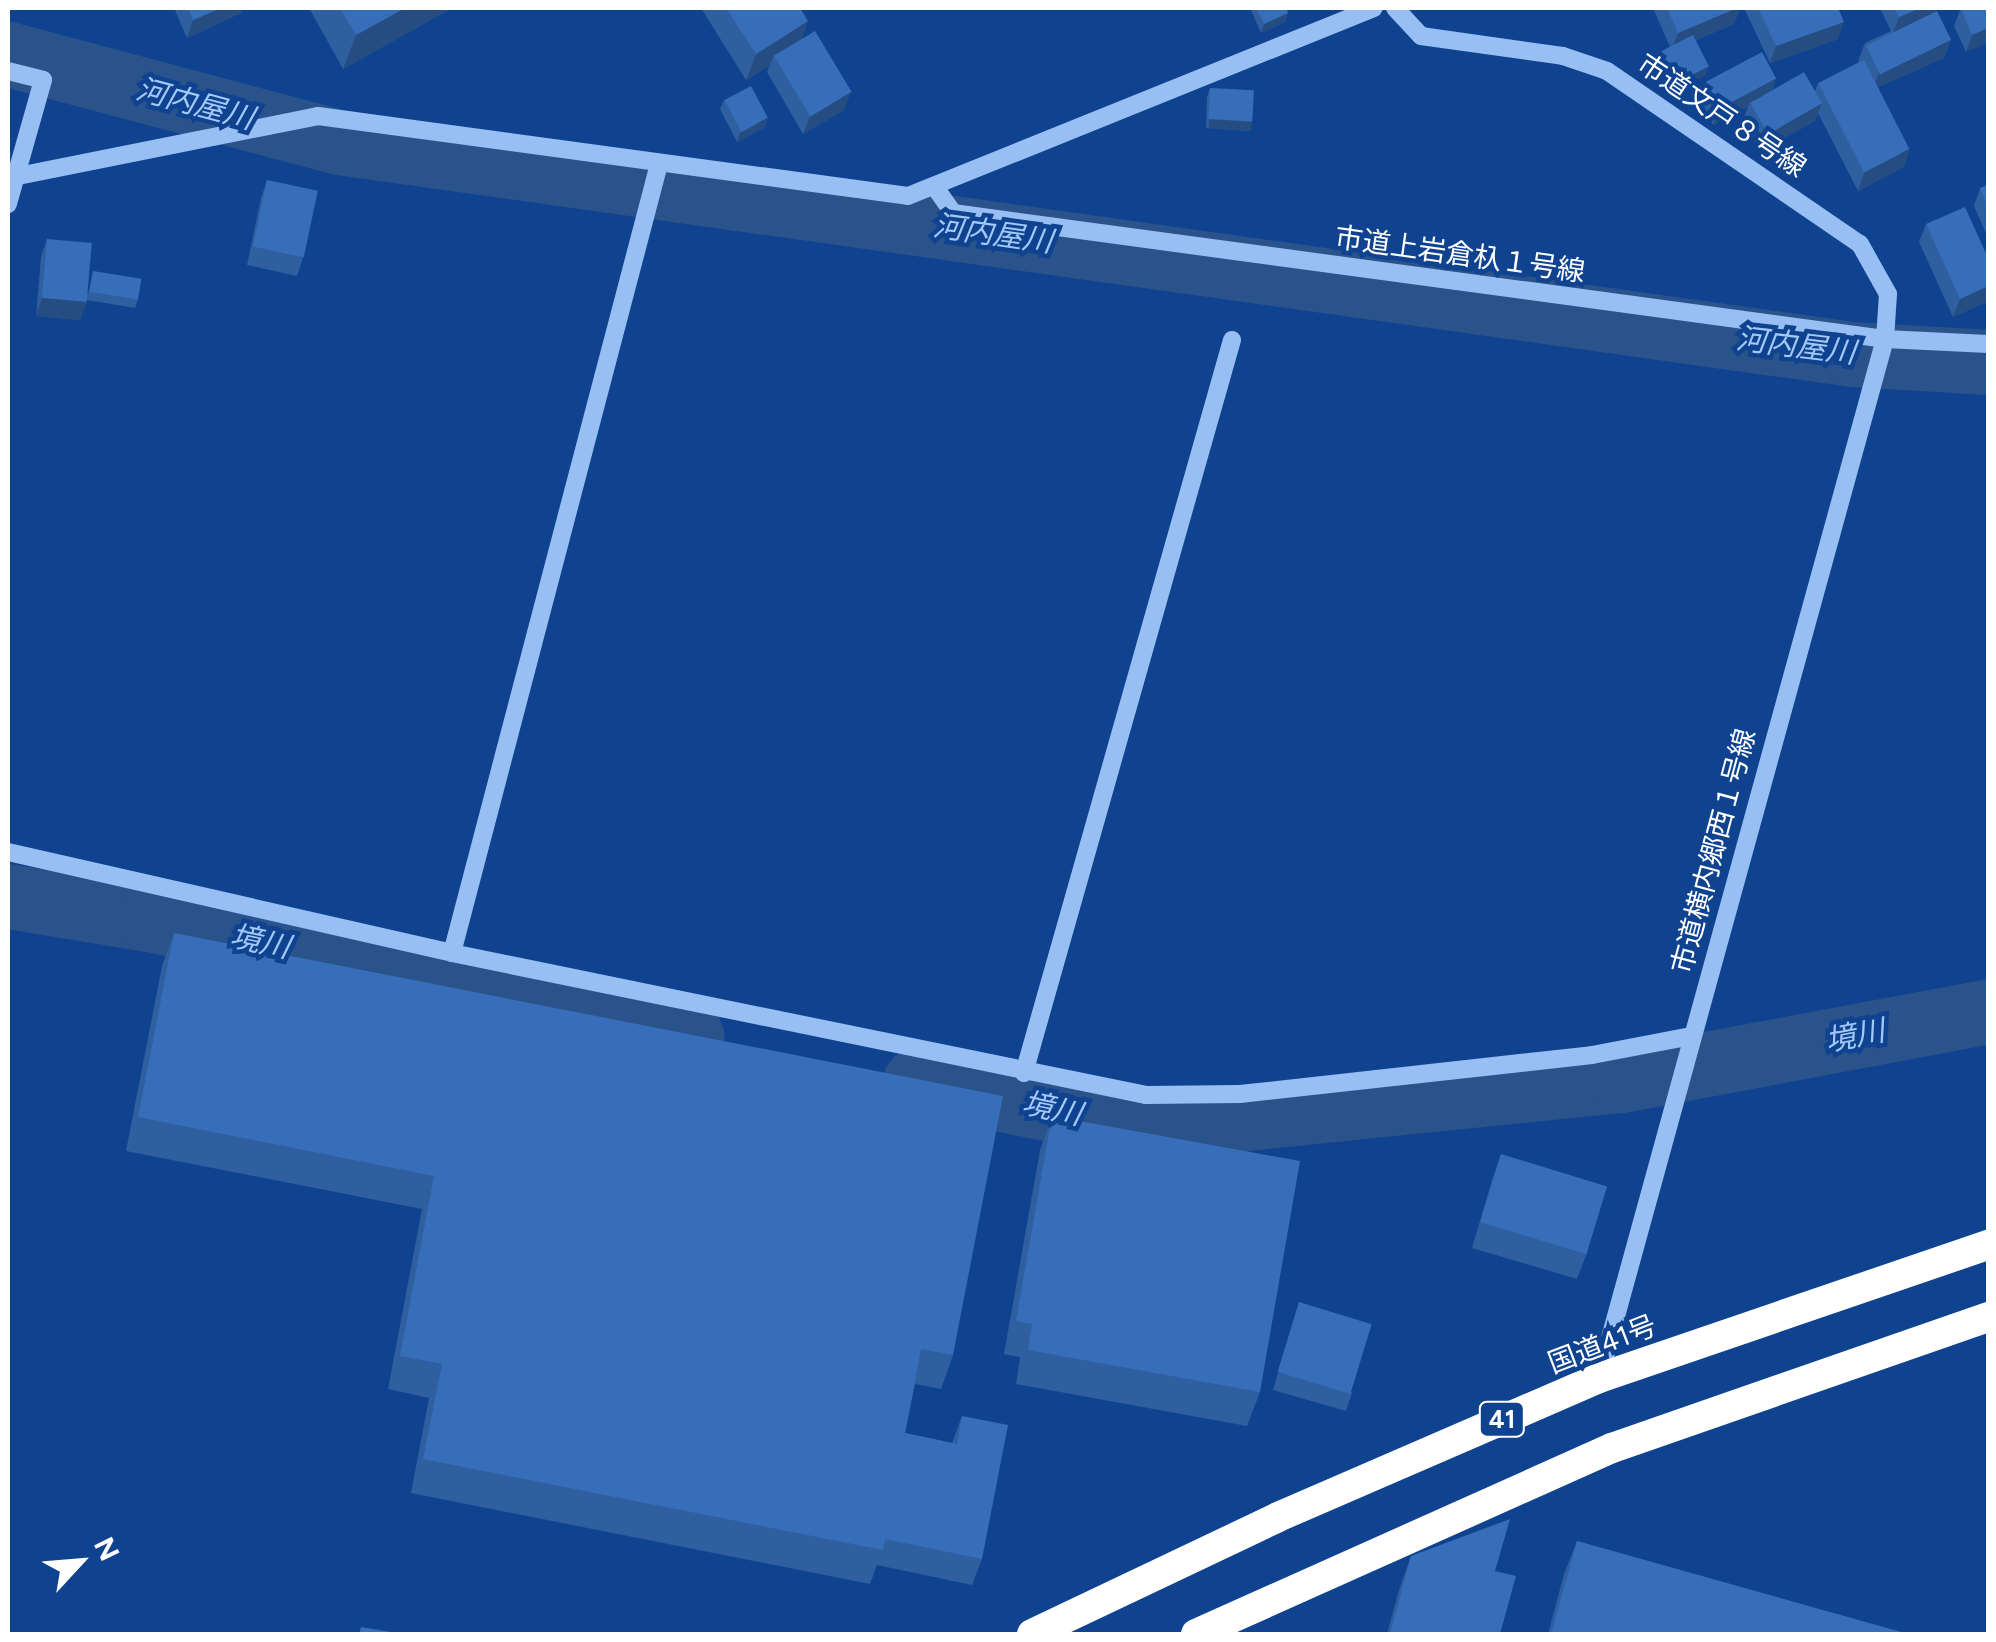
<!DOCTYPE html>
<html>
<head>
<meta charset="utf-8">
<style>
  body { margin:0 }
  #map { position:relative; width:1996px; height:1642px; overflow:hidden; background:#0f438f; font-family:Figtree,"Noto Sans JP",sans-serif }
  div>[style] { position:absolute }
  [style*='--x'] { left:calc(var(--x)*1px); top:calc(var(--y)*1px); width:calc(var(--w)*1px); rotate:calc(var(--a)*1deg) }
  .river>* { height:65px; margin:-32.5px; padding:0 32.5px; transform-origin:32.5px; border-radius:32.5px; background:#2a528b }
  .minor>* { height:18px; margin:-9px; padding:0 9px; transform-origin:9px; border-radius:9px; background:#97bff4 }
  .highway>* { height:30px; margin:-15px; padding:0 15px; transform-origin:15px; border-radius:15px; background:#fff }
  .wall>* { inset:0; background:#2f5f9f }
  .shaded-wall>* { inset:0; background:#264d82; transform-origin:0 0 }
  .building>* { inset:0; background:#376eb9; transform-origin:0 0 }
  span { translate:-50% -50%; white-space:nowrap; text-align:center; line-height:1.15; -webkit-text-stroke:9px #0f438f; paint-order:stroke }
  .shield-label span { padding:2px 8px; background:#0f438f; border:2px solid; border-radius:8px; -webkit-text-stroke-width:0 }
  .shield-label { font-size:25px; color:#fff; font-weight:700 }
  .street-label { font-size:28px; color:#fff }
  .water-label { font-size:30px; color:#a3c9fb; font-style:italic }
  .frame { position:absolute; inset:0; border:10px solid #fff; pointer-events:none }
  .north { position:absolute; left:30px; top:1512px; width:100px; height:100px; -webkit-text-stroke:8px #0f438f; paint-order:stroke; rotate:64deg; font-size:28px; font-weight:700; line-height:40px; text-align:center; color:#fff }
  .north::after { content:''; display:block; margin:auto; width:35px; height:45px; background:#fff; clip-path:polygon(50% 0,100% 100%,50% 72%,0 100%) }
</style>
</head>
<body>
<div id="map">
  <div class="river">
    <i style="--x:8;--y:54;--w:342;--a:14.9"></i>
    <i style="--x:338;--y:142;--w:1530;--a:7.97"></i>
    <i style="--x:1853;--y:354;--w:135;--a:3.4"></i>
    <i style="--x:8;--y:896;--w:143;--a:9.3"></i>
    <i style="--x:149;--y:919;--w:555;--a:12.16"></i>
    <i style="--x:915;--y:1081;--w:206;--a:11.7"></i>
    <i style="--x:1117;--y:1123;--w:100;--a:-1.1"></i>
    <i style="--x:1217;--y:1121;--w:406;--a:-5.8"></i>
    <i style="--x:1621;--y:1080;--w:373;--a:-10.6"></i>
  </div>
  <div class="minor">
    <i style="--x:1395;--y:8;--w:38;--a:47"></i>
    <i style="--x:1421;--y:36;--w:143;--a:8"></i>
    <i style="--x:1563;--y:56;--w:46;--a:18.8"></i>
    <i style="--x:1607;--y:71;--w:306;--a:34.4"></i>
    <i style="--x:1860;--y:244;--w:57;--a:60.8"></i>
    <i style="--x:1888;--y:294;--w:45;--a:93.8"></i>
    <i style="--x:1885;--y:339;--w:1078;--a:105.39"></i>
    <i style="--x:8;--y:71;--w:36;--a:14"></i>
    <i style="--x:43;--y:80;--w:129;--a:105.8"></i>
    <i style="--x:8;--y:178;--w:316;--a:-11.3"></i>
    <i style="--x:318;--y:116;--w:595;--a:7.72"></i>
    <i style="--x:908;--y:196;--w:502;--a:-21.97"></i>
    <i style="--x:937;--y:190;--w:28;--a:55"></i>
    <i style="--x:953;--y:213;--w:940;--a:7.7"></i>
    <i style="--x:1885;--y:339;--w:103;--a:2.8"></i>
    <i style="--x:8;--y:852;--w:455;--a:12.8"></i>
    <i style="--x:452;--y:953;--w:708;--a:11.56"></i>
    <i style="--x:1146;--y:1095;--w:94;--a:-0.6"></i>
    <i style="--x:1240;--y:1094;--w:354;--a:-6.3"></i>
    <i style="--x:1592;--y:1055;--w:102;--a:-10.8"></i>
    <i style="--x:452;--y:953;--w:816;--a:-75.3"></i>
    <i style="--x:1024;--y:1073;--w:762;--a:-74.16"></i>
  </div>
  <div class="highway">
    <i style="--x:1032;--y:1634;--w:272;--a:-25.4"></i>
    <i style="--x:1278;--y:1517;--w:350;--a:-23.4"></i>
    <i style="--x:1599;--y:1378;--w:411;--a:-18.9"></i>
    <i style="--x:1196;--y:1634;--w:456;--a:-24.1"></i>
    <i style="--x:1612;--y:1448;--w:398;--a:-19.2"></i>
  </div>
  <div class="wall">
    <i style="clip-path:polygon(174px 8px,243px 8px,241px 13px,187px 38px)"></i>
    <i style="clip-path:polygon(309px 8px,452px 8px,343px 69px)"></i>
    <i style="clip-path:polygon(701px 8px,800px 8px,801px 39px,844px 110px,803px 134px,767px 72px,770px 65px,746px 80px)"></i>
    <i style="clip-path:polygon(1250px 8px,1286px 8px,1288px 13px,1285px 22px,1261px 33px)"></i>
    <i style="clip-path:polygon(1653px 8px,1740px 8px,1734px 24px,1696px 40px,1706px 75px,1674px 91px,1659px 60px,1662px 52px,1670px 47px)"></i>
    <i style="clip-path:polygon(1744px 8px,1838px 8px,1838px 39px,1770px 63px)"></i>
    <i style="clip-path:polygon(1880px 8px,1937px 8px,1935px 11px,1951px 40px,1944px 58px,1878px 87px,1904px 167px,1858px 191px,1818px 113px,1815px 121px,1761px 151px,1743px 120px,1748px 107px,1713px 125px,1700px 99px,1706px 82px,1776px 78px,1772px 90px,1815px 91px,1818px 83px,1859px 62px,1858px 61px,1865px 43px,1891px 31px)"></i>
    <i style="clip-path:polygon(1961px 8px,1988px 8px,1966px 52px,1954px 26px)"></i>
    <i style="clip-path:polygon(1210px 88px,1252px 122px,1249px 131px,1206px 128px,1207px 97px)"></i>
    <i style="clip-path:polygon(724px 100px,765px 127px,737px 142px,720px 109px)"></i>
    <i style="clip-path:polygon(267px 180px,303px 258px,297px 276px,247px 265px,261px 198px)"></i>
    <i style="clip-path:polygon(1988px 185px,1988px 238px,1974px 206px,1980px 188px)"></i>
    <i style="clip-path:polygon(1926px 224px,1988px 258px,1988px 301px,1953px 317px,1919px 242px)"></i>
    <i style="clip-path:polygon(47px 239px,88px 294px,93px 271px,138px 299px,135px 308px,87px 300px,80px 320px,36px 316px,41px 257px)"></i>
    <i style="clip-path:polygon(174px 933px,953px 1355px,941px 1389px,915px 1384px,905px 1433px,952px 1443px,962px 1416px,982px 1559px,972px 1585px,877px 1565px,870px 1584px,411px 1493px,429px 1398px,388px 1389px,422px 1209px,126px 1151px,162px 966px)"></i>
    <i style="clip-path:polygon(1052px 1116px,1260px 1392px,1247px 1426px,1016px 1384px,1020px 1357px,1004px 1354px,1040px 1150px)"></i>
    <i style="clip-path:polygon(1501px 1154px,1587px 1253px,1577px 1279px,1472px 1248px,1492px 1180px)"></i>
    <i style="clip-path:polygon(1299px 1302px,1352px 1393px,1346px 1411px,1273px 1390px)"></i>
    <i style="clip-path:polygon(1577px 1541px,1908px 1634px,1548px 1634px,1564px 1574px)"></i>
    <i style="clip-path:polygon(1411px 1556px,1495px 1571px,1500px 1634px,1387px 1634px,1399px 1590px)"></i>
  </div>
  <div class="shaded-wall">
    <i style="clip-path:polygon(221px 8px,243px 8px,241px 13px,187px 38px,193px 20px)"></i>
    <i style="clip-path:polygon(405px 8px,452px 8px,343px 69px,356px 35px)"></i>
    <i style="clip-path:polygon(1737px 8px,1740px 8px,1734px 24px,1672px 50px,1678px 33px)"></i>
    <i style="clip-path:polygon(1920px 8px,1937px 8px,1934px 16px,1892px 35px,1899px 17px)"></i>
    <i style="clip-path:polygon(1288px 13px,1285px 22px,1261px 33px,1264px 24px)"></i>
    <i style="clip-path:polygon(808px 21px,799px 47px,774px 55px,770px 65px,746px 80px,756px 54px)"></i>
    <i style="clip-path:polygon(1844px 22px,1838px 39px,1770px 63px,1776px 46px)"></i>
    <i style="clip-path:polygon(1988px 28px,1988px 43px,1966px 52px,1972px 35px)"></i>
    <i style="clip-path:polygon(1951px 40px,1944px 58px,1872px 90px,1879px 73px)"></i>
    <i style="clip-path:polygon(1709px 66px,1706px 75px,1674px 91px,1678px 82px)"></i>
    <i style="clip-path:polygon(1776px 78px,1770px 96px,1750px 102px,1748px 107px,1713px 125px,1720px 108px)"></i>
    <i style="clip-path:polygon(851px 92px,844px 110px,803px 134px,810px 116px)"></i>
    <i style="clip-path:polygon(1822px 103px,1815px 121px,1761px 151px,1767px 133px)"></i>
    <i style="clip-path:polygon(768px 118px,765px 127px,737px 142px,740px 133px)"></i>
    <i style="left:1209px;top:119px;width:43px;height:9px;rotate:4deg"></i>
    <i style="clip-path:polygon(1910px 149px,1904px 167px,1858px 191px,1864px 173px)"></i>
    <i style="clip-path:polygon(1988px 286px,1988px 301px,1953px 317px,1960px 299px)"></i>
    <i style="clip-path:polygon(42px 298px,87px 302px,80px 320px,36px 316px)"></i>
  </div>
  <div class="building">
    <i style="clip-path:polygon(188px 8px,221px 8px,193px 20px)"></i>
    <i style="clip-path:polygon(340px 8px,405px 8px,356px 35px)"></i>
    <i style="clip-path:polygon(726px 8px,800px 8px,808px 21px,756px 54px)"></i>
    <i style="clip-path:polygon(1256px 8px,1286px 8px,1288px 13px,1264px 24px)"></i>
    <i style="clip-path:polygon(1667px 8px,1737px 8px,1678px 33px)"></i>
    <i style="clip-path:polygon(1758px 8px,1838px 8px,1844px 22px,1776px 46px)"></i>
    <i style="clip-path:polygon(1894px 8px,1920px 8px,1899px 17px)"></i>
    <i style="clip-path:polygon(1961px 8px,1988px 8px,1988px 28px,1972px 35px)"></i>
    <i style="left:1937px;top:11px;width:32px;height:79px;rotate:64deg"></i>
    <i style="left:815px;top:31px;width:71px;height:48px;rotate:59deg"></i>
    <i style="left:1693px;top:35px;width:35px;height:35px;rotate:63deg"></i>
    <i style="left:1762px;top:52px;width:30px;height:64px;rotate:62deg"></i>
    <i style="left:1864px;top:60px;width:100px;height:51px;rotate:63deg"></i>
    <i style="left:1804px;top:72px;width:36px;height:62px;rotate:60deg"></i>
    <i style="left:751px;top:86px;width:36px;height:30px;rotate:62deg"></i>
    <i style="left:1210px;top:88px;width:44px;height:31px;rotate:3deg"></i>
    <i style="left:267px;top:180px;width:52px;height:68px;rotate:12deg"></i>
    <i style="clip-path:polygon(1988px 185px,1988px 206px,1980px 188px)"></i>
    <i style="clip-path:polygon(1965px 207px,1988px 258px,1988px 286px,1960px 299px,1926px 224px)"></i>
    <i style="left:47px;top:239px;width:45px;height:59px;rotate:5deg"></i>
    <i style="left:93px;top:271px;width:49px;height:21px;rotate:9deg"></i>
    <i style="clip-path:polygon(174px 933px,1003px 1096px,953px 1355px,921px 1349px,883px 1550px,423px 1459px,442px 1364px,400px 1356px,434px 1176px,138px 1117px)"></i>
    <i style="clip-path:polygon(1052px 1116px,1300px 1161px,1260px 1392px,1028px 1350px,1032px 1324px,1016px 1321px)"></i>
    <i style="left:1501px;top:1154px;width:111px;height:71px;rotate:17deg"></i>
    <i style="left:1299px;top:1302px;width:76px;height:73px;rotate:17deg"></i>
    <i style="clip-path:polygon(962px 1416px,1008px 1425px,982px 1559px,885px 1539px,905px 1433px,957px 1444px)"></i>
    <i style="clip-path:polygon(1510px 1519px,1495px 1571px,1516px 1576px,1500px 1634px,1390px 1634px,1411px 1556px)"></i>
    <i style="clip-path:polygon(1577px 1541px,1908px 1634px,1551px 1634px)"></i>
    <i style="clip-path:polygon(361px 1627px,403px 1634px,359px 1634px)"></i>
  </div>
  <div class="shield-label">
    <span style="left:1502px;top:1419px">41</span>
  </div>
  <div class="street-label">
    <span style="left:1722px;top:115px;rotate:34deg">市道文戸８号線</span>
    <span style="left:1460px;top:254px;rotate:8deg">市道上岩倉杁１号線</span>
    <span style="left:1713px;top:851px;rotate:-75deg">市道横内郷西１号線</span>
    <span style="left:1602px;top:1344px;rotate:-21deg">国道41号</span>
  </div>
  <div class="water-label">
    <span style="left:195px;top:104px;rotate:15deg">河内屋川</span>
    <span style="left:993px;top:234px;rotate:8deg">河内屋川</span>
    <span style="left:1796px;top:346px;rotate:7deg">河内屋川</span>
    <span style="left:260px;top:942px;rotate:12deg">境川</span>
    <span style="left:1855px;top:1036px;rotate:-11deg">境川</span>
    <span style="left:1052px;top:1109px;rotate:12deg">境川</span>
  </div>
  <div class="frame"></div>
  <div class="north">N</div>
</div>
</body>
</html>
